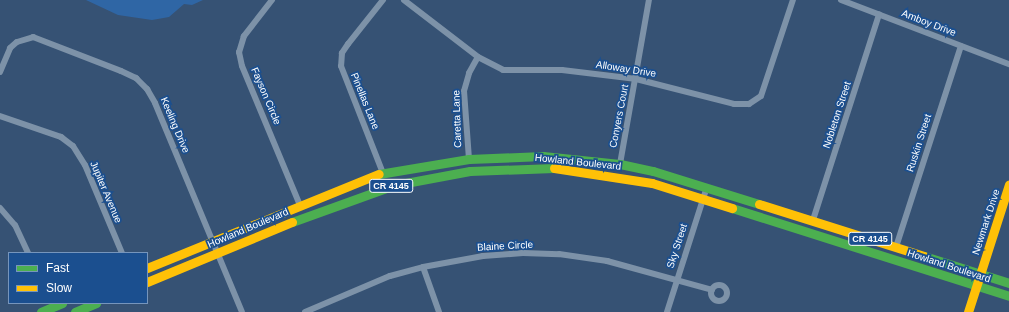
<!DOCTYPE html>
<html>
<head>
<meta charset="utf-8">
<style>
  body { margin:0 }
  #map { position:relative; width:1009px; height:312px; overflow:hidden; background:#365274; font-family:Arial,sans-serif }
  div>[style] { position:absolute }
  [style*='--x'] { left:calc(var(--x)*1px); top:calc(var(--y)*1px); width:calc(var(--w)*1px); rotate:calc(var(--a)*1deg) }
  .green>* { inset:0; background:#2f66a5 }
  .street>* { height:6px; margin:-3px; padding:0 3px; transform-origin:3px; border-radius:3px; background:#7d92a8 }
  .street>.ring { margin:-3px; padding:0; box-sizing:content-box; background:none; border:6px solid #7d92a8; border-radius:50% }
  .fast>* { height:9px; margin:-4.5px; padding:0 4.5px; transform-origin:4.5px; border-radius:4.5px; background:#4caf50 }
  .slow>* { height:9px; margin:-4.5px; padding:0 4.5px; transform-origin:4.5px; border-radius:4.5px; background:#ffc107 }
  span { translate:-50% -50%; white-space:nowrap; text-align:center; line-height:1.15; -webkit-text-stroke:3.5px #1b4f8f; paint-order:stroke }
  .shield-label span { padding:1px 3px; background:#1b4f8f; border:1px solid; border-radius:3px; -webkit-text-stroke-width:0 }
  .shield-label { font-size:9px; color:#fff; font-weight:700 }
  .street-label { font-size:10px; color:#fff }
  .legend { position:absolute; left:8px; top:252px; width:140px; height:52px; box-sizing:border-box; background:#1b4f8f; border:1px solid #7695bc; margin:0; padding:5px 7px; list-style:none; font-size:12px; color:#fff }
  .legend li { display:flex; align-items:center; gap:8px; height:20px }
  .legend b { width:20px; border:1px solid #7695bc }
</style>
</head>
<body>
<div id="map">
  <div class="green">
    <i style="clip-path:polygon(86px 0,203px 0,192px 5px,184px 4px,169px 17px,152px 20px,118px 15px)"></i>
  </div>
  <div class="street">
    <i style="--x:272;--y:0;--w:46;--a:127.9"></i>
    <i style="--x:244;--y:36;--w:17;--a:107"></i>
    <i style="--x:239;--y:52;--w:14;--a:78"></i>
    <i style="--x:242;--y:66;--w:151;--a:67.4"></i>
    <i style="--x:383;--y:0;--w:56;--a:128.5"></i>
    <i style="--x:348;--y:44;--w:11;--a:124"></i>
    <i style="--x:342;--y:53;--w:13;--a:94"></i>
    <i style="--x:341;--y:66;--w:115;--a:68.6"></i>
    <i style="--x:404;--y:0;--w:93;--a:37.6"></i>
    <i style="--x:478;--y:57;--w:28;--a:27"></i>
    <i style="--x:503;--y:70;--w:59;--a:0"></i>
    <i style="--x:562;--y:70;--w:75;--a:6.9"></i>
    <i style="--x:636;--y:79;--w:101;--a:14.3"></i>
    <i style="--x:734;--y:104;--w:15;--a:0"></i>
    <i style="--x:749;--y:104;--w:14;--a:-34"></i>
    <i style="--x:761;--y:96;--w:101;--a:-71.6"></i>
    <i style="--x:841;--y:0;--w:180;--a:20.9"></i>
    <i style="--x:0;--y:72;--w:26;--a:-67"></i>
    <i style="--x:10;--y:48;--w:9;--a:-41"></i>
    <i style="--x:17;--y:42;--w:17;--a:-17"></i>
    <i style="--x:33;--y:37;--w:94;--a:21.1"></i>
    <i style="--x:121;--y:71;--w:17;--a:25"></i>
    <i style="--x:136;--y:78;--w:16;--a:45"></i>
    <i style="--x:147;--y:89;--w:16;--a:60"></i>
    <i style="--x:155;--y:103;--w:226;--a:67.4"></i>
    <i style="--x:0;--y:116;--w:65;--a:19"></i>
    <i style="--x:61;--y:137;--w:15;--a:37"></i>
    <i style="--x:73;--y:146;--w:22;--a:58"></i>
    <i style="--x:85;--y:165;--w:95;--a:67.2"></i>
    <i style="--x:469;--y:159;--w:68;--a:-94.2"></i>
    <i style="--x:464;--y:91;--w:19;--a:-74"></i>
    <i style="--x:469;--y:73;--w:18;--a:-61"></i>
    <i style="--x:620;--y:164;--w:167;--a:-80"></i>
    <i style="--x:0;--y:208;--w:23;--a:49"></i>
    <i style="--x:15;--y:225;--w:31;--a:65"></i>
    <i style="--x:813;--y:220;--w:216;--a:-72.2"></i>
    <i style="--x:896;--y:247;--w:211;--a:-72.1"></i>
    <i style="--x:423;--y:267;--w:48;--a:70.4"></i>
    <i class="ring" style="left:711px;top:285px;width:10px;height:10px"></i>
    <i style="--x:305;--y:312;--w:92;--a:-23"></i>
    <i style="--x:390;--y:276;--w:34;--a:-15"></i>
    <i style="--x:423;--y:267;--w:61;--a:-10.4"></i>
    <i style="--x:483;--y:256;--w:40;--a:-4.3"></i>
    <i style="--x:523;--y:253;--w:36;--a:2"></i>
    <i style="--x:559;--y:254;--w:49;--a:8.3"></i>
    <i style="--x:607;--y:261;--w:109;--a:15.4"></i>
    <i style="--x:667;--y:312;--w:131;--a:-72.3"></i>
  </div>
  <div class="fast">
    <i style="--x:379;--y:174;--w:91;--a:-9.5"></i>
    <i style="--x:469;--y:159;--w:74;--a:-2.3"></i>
    <i style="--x:543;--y:156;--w:77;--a:5.9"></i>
    <i style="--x:620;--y:164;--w:34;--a:12"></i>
    <i style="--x:653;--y:171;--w:111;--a:17.3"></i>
    <i style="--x:732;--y:208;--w:291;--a:17.6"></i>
    <i style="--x:292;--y:222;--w:109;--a:-19.8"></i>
    <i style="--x:395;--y:185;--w:76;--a:-10.6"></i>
    <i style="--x:470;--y:171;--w:84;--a:-2"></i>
    <i style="--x:924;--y:256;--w:89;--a:17.6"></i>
    <i style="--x:41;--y:312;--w:23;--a:-23"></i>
    <i style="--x:75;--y:312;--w:23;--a:-23"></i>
  </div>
  <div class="slow">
    <i style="--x:554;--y:168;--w:99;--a:8.7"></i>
    <i style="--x:652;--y:183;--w:84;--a:17.4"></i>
    <i style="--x:759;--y:204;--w:173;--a:17.5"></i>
    <i style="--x:147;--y:268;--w:250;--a:-22.1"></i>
    <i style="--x:147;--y:282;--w:157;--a:-22.5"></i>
    <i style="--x:968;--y:312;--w:134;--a:-72.2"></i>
  </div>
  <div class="shield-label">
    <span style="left:391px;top:186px">CR 4145</span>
    <span style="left:870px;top:239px">CR 4145</span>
  </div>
  <div class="street-label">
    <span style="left:929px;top:23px;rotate:21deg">Amboy Drive</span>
    <span style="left:626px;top:69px;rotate:9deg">Alloway Drive</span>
    <span style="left:266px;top:96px;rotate:67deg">Fayson Circle</span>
    <span style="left:365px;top:101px;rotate:68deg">Pinellas Lane</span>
    <span style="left:837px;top:115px;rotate:-72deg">Nobleton Street</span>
    <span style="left:619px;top:116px;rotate:-79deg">Conyers Court</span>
    <span style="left:457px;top:119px;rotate:-92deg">Caretta Lane</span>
    <span style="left:175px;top:125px;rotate:67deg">Keeling Drive</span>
    <span style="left:919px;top:143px;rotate:-72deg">Ruskin Street</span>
    <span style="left:578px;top:162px;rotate:6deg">Howland Boulevard</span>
    <span style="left:106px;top:192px;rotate:67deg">Jupiter Avenue</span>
    <span style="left:986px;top:222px;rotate:-72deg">Newmark Drive</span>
    <span style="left:248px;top:228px;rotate:-23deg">Howland Boulevard</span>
    <span style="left:505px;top:246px;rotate:-3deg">Blaine Circle</span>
    <span style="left:677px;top:246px;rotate:-72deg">Sky Street</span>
    <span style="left:949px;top:266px;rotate:18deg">Howland Boulevard</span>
  </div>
  <ul class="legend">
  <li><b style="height:5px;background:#4caf50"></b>Fast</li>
  <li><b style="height:5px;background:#ffc107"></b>Slow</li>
  </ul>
</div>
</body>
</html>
